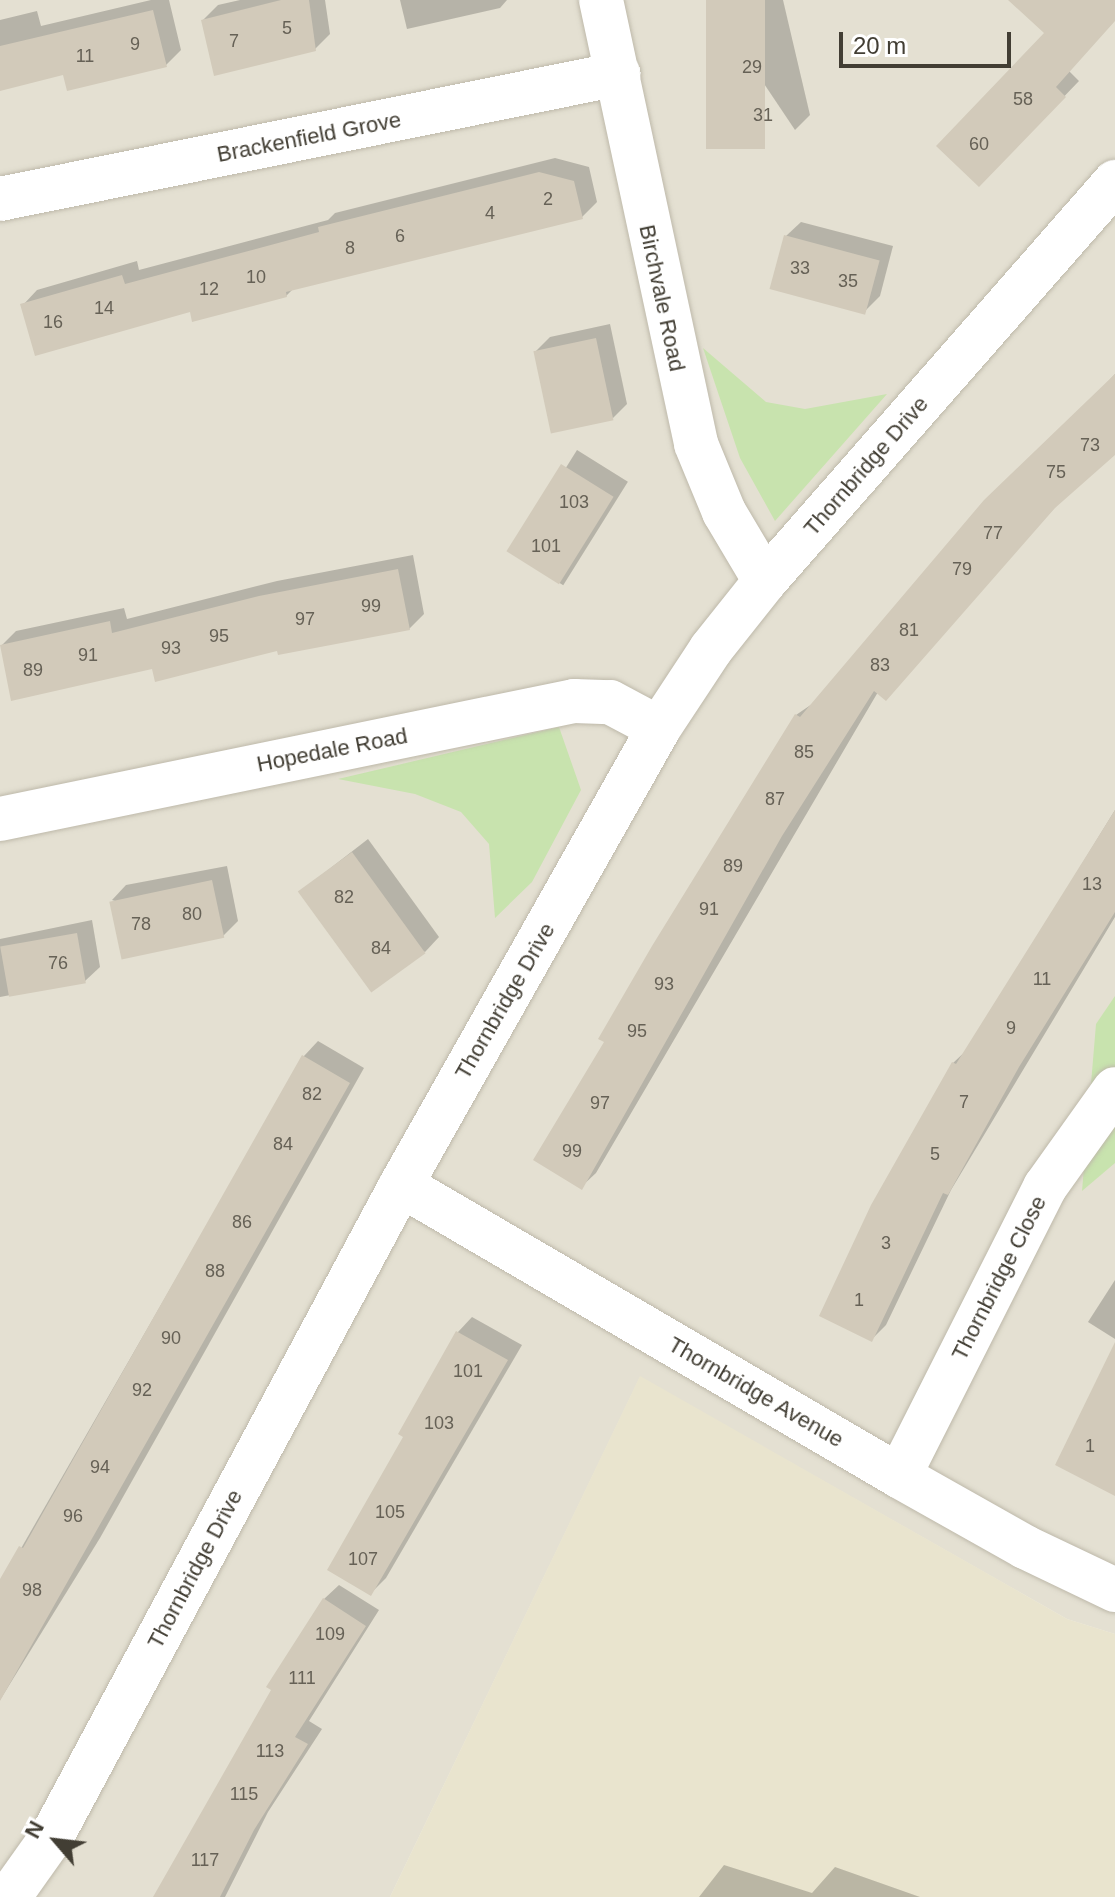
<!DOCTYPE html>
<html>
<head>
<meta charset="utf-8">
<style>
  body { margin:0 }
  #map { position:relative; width:1115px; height:1897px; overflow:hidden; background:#f1eee4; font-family:Arial,sans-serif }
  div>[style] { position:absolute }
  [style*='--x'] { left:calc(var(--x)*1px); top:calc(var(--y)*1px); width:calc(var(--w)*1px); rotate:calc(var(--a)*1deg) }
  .residential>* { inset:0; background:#e4e0d2 }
  .education>* { inset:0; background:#e9e4ce }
  .green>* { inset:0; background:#c8e3ae }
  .shadow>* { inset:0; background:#0003; transform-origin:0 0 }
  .building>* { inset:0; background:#d2caba; transform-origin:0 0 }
  .roads { filter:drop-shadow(0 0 2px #beb9aa) drop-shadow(0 0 2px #beb9aa) }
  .street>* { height:44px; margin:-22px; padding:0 22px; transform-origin:22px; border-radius:22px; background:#fff }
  span { translate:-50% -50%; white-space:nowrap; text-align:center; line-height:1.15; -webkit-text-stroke:6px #fff; paint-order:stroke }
  .number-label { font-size:18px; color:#666156 }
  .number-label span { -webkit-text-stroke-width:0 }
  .street-label { font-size:22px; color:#423e34 }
  .north { position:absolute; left:16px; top:1801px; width:80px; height:80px; -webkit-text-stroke:6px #fff; paint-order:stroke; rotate:298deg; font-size:22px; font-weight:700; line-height:32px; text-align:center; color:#423e34 }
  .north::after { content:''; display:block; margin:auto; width:28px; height:36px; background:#423e34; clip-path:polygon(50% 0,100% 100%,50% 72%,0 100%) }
  .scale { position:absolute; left:839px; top:32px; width:172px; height:36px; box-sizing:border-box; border:4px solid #423e34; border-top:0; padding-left:10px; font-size:24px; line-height:28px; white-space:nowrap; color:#423e34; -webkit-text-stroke:6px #fff; paint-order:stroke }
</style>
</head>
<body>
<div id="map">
  <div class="residential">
    <i style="clip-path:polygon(0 0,1115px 0,1115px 1634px,1067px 1619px,640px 1377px,390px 1897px,0 1897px)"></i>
  </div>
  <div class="education">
    <i style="clip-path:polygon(640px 1376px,1067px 1619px,1115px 1634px,1115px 1897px,390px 1897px)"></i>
  </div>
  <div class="green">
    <i style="clip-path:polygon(703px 348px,766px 402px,805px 409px,887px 394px,775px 521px,740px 458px)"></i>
    <i style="clip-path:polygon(559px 727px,581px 790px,532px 882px,495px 918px,489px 844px,461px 812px,415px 794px,338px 779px)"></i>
    <i style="clip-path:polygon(1115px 996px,1115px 1163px,1082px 1191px,1096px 1024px)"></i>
  </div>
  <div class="shadow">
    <i style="clip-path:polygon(151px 0,169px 0,181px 50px,166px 65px,64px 72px,0 89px,0 20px,37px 11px,41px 26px)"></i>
    <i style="clip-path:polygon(240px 0,325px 0,330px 34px,315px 49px,203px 20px,218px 5px)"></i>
    <i style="clip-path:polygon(400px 0,507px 0,500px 8px,407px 29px)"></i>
    <i style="clip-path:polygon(708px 0,783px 0,810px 115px,795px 130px)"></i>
    <i style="clip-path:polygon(1052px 0,1115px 0,1115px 20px,1069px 71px,1079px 81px,979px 185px,1047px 33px)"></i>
    <i style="clip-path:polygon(555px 158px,589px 167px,597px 202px,582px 217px,293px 289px,286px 296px,191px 309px,23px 305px,37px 290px,137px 261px,139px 270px,328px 220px,335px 213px)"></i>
    <i style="clip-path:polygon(801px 222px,893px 246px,880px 296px,865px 311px,786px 236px)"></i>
    <i style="clip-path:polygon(610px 324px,627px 404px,612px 419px,535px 352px,550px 337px)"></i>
    <i style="clip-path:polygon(1115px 374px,1115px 453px,1063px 499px,878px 692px,596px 1173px,581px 1187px,796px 715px,815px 702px)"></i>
    <i style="left:577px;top:450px;width:60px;height:122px;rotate:32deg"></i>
    <i style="clip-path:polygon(413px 555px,424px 614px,409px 629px,153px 667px,1px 646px,16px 631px,124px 608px,127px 619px,277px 581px)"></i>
    <i style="clip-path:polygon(1115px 810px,1115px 917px,951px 1190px,886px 1325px,871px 1340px,953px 1063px,969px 1048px)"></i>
    <i style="clip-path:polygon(368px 839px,439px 937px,425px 952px,301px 891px)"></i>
    <i style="clip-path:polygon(227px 866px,238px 921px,223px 936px,112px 900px,126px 885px)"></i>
    <i style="clip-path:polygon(92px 920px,100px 967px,85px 981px,0 997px,0 939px)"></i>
    <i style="clip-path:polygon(318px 1041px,364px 1068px,100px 1538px,0 1700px,0 1585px,304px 1056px)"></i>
    <i style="clip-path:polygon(1115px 1280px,1115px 1339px,1088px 1322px)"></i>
    <i style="clip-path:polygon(472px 1317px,522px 1345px,386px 1578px,371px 1593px,406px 1436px,458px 1332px)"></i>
    <i style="clip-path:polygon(339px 1585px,379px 1610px,309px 1721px,322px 1729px,268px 1812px,225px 1897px,155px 1897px,324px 1599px)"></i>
    <i style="clip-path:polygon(724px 1865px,812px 1893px,835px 1867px,920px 1897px,699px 1897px)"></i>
  </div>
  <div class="building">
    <i style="clip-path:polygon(281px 0,309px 0,316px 51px,214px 76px,201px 20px)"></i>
    <i style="left:706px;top:0;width:59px;height:149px"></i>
    <i style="clip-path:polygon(1008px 0,1115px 0,1115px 21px,1056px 87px,1066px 97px,979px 187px,936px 146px,1044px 33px)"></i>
    <i style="clip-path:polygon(153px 10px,167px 67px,67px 91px,63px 75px,0 91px,0 46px)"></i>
    <i style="clip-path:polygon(539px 172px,574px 181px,583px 219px,286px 292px,287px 297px,192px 322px,190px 312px,35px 356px,20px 304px,122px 275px,125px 284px,319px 232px,318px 227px)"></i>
    <i style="left:784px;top:235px;width:99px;height:56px;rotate:15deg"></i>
    <i style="left:596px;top:338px;width:84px;height:64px;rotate:78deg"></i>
    <i style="clip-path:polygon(1115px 374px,1115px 455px,1055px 508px,886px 701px,874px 691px,782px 836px,582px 1190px,533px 1160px,604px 1042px,598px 1039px,652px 946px,795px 714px,800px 717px,984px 500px)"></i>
    <i style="left:561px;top:464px;width:62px;height:103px;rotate:32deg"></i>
    <i style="clip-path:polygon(398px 569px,410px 630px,278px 655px,277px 651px,155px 682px,152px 669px,11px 701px,0 645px,110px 621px,112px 633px,259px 596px)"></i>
    <i style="clip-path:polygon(1115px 810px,1115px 912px,1019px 1067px,948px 1195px,943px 1193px,872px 1342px,819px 1316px,871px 1205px,952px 1062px,956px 1064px)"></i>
    <i style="left:352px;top:852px;width:125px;height:67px;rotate:54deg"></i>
    <i style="left:212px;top:880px;width:59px;height:105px;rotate:78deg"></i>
    <i style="left:77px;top:933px;width:51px;height:78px;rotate:80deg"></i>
    <i style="clip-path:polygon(302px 1055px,350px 1083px,0 1701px,0 1579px,19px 1546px,23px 1548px)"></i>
    <i style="clip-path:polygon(456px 1331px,508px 1360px,371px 1596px,327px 1570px,403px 1437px,398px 1434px)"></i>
    <i style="clip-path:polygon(1115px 1342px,1115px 1496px,1055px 1465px)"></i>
    <i style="clip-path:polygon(323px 1598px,366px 1626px,295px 1737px,308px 1744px,254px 1830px,220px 1897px,153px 1897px,271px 1690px,266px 1687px)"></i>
  </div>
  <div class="roads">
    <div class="street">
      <i style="--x:601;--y:0;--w:454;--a:77.9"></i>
      <i style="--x:696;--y:444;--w:74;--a:67.6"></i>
      <i style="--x:724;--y:512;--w:80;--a:59.3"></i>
      <i style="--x:0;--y:199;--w:631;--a:-11.43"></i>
      <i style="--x:0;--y:819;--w:586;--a:-11.62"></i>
      <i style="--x:574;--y:701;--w:36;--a:2"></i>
      <i style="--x:610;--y:702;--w:55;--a:28"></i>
      <i style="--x:401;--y:1185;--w:577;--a:30.3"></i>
      <i style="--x:899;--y:1476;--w:145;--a:29.4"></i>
      <i style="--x:1025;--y:1547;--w:100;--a:25.5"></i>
      <i style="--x:899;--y:1476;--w:324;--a:-63.2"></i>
      <i style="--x:1045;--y:1187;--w:120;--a:-54.5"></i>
      <i style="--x:9;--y:1897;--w:72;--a:-54.6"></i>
      <i style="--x:51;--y:1838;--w:741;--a:-61.81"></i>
      <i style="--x:401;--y:1185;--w:525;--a:-60.55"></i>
      <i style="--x:659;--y:728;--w:95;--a:-56.6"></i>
      <i style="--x:711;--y:649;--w:87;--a:-51.5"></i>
      <i style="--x:765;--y:581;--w:531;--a:-48.74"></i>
    </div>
  </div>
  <div class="number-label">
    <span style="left:287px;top:28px">5</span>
    <span style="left:234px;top:41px">7</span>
    <span style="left:135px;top:44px">9</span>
    <span style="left:85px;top:56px">11</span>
    <span style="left:752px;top:67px">29</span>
    <span style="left:1023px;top:99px">58</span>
    <span style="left:763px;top:115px">31</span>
    <span style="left:979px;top:144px">60</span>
    <span style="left:548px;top:199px">2</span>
    <span style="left:490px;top:213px">4</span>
    <span style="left:400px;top:236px">6</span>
    <span style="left:350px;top:248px">8</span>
    <span style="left:800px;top:268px">33</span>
    <span style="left:256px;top:277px">10</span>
    <span style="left:848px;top:281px">35</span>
    <span style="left:209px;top:289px">12</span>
    <span style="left:104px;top:308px">14</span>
    <span style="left:53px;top:322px">16</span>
    <span style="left:1090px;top:445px">73</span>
    <span style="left:1056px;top:472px">75</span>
    <span style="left:574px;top:502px">103</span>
    <span style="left:993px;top:533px">77</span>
    <span style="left:546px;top:546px">101</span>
    <span style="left:962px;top:569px">79</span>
    <span style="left:371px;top:606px">99</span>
    <span style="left:305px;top:619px">97</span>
    <span style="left:909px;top:630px">81</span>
    <span style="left:219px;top:636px">95</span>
    <span style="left:171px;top:648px">93</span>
    <span style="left:88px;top:655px">91</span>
    <span style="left:880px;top:665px">83</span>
    <span style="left:33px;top:670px">89</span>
    <span style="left:804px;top:752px">85</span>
    <span style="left:775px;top:799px">87</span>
    <span style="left:733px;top:866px">89</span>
    <span style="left:1092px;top:884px">13</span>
    <span style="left:344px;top:897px">82</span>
    <span style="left:709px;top:909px">91</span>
    <span style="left:192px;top:914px">80</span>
    <span style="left:141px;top:924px">78</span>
    <span style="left:381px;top:948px">84</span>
    <span style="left:58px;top:963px">76</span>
    <span style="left:1042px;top:979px">11</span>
    <span style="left:664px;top:984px">93</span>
    <span style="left:1011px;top:1028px">9</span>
    <span style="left:637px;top:1031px">95</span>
    <span style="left:312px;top:1094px">82</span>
    <span style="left:964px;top:1102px">7</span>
    <span style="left:600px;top:1103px">97</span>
    <span style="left:283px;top:1144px">84</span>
    <span style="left:572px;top:1151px">99</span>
    <span style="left:935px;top:1154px">5</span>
    <span style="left:242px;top:1222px">86</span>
    <span style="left:886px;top:1243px">3</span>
    <span style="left:215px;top:1271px">88</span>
    <span style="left:859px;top:1300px">1</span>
    <span style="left:171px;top:1338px">90</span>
    <span style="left:468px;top:1371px">101</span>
    <span style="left:142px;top:1390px">92</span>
    <span style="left:439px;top:1423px">103</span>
    <span style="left:1090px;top:1446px">1</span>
    <span style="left:100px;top:1467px">94</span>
    <span style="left:390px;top:1512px">105</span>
    <span style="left:73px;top:1516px">96</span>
    <span style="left:363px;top:1559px">107</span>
    <span style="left:32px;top:1590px">98</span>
    <span style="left:330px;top:1634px">109</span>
    <span style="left:302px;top:1678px">111</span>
    <span style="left:270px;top:1751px">113</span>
    <span style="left:244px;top:1794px">115</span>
    <span style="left:205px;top:1860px">117</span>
  </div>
  <div class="street-label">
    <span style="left:309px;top:137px;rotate:-11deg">Brackenfield Grove</span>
    <span style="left:662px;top:298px;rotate:78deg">Birchvale Road</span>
    <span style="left:866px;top:466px;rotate:-49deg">Thornbridge Drive</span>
    <span style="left:332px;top:750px;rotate:-11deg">Hopedale Road</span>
    <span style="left:505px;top:1001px;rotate:-60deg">Thornbridge Drive</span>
    <span style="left:999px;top:1278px;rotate:-63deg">Thornbridge Close</span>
    <span style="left:756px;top:1392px;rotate:30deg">Thornbridge Avenue</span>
    <span style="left:195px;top:1569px;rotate:-62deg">Thornbridge Drive</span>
  </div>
  <div class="north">N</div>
  <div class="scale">20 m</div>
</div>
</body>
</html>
